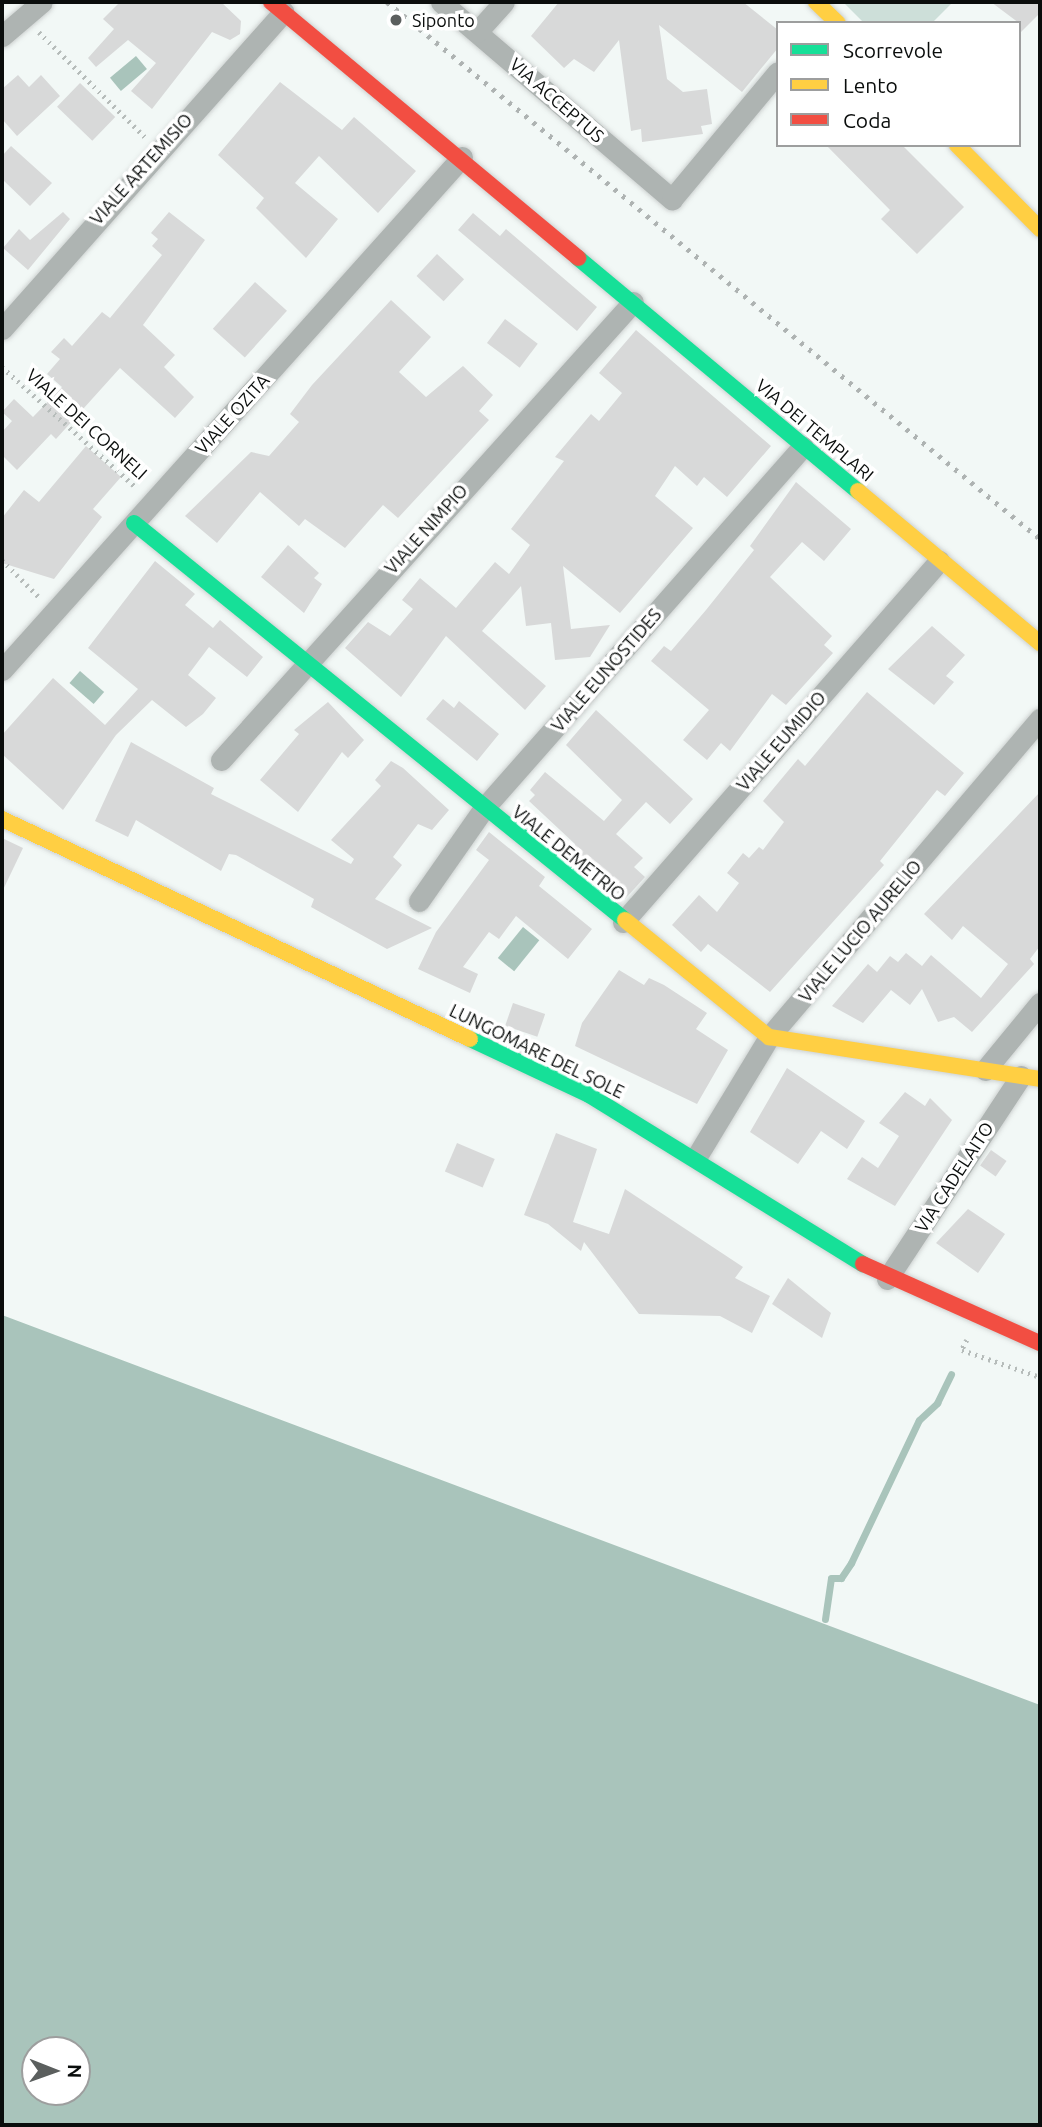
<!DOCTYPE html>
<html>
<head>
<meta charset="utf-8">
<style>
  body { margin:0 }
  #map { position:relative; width:1042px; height:2127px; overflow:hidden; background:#f2f8f6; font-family:Ubuntu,sans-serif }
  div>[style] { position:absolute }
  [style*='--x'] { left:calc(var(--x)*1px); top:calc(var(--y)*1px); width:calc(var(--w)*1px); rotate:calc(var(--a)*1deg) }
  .green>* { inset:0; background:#cddfd9 }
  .water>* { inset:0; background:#a9c4bb; transform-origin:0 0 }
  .stream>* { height:7px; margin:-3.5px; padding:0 3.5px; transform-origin:3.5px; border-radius:3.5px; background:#a9c4bb }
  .building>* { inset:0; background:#d8d9d9; transform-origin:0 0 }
  .path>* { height:4.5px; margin-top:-2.25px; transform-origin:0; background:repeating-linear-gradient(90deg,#b6bcba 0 2px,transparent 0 7px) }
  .roads { filter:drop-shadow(0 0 2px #ced2d1) drop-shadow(0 0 2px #ced2d1) }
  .street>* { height:21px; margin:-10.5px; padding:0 10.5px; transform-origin:10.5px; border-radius:10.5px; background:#aeb4b2 }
  .fast>* { height:16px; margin:-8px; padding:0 8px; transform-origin:8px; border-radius:8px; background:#16e098 }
  .slow>* { height:16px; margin:-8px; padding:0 8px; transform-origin:8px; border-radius:8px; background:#ffcf43 }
  .jam>* { height:16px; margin:-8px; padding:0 8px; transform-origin:8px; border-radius:8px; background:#f24e42 }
  .rail>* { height:5px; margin-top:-2.5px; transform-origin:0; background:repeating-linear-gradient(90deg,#aeb3b2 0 3.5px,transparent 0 10.5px) }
  .dots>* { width:19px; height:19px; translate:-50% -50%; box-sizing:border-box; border:4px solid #fff; border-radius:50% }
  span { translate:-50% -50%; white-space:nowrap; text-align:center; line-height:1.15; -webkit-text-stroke:7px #fff; paint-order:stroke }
  .poi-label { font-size:18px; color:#0a0d0c }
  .left { translate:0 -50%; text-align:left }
  .street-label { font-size:18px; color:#0a0d0c }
  .frame { position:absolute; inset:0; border:4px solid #0a0d0c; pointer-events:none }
  .legend { position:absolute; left:776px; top:21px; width:245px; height:126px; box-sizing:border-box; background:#fff; border:2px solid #9d9e9e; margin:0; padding:9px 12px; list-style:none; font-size:21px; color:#0a0d0c }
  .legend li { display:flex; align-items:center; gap:14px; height:35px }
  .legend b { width:35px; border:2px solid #9d9e9e }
  .north { position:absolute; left:21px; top:2036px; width:70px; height:70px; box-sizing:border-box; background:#fff; border:2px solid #9d9e9e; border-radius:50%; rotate:91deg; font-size:19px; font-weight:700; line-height:28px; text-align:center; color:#0a0d0c }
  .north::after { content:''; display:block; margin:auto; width:24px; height:32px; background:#5b5f5e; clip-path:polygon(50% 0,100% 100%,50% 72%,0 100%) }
</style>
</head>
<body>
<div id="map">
  <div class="green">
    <i style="clip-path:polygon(843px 2px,953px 2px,932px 23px,864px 23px)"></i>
  </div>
  <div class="water">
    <i style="left:136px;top:56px;width:17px;height:34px;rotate:50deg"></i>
    <i style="left:80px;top:671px;width:32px;height:16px;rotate:41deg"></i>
    <i style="left:523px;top:927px;width:21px;height:40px;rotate:39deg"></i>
    <i style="clip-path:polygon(evenodd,2px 1315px,1040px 1705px,1040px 2125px,2px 2125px,2px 1315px,35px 2050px,77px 2050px,77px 2092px,35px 2092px,35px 2050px)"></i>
  </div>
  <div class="stream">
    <i style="--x:825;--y:1619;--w:41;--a:-81.7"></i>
    <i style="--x:831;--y:1578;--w:10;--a:0"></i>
    <i style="--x:841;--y:1578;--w:18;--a:-56"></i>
    <i style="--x:851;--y:1563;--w:158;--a:-64.6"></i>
    <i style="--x:919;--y:1420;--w:25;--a:-43"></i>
    <i style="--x:937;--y:1403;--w:32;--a:-64"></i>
  </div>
  <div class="building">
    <i style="clip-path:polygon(120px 2px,221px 2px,241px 21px,240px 34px,230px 40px,212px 32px,152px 109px,131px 91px,156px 63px,128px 40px,96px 67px,88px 58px,114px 29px,103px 19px)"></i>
    <i style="clip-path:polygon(559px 2px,743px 2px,778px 30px,778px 48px,742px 92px,659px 25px,667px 79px,683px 92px,707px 89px,712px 124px,701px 126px,703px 134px,642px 142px,641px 129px,631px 131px,619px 40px,594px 72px,574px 59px,564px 68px,531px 36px)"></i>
    <i style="clip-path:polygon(991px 2px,1040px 2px,1040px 13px,1021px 32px,1019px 23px)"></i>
    <i style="clip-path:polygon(18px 75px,29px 87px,41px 75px,60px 96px,17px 136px,2px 119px,2px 89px)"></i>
    <i style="clip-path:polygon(280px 82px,342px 130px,354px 117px,416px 171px,378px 213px,319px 156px,295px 183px,338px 219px,306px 258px,256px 208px,264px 198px,218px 155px)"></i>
    <i style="left:80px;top:83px;width:49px;height:33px;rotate:44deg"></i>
    <i style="clip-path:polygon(826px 145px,902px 145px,964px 207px,917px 254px,881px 219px,890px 210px)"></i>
    <i style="clip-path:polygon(11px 146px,52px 183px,30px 206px,2px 179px,2px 156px)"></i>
    <i style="clip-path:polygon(63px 212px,70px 219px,28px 270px,3px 248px,19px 229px,30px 240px)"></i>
    <i style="clip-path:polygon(169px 212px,205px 240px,143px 325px,175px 355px,164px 367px,194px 397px,175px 418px,120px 368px,56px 439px,51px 434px,17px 470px,2px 455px,2px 432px,12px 421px,2px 412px,14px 399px,33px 417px,62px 387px,47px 374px,60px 359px,51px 352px,64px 338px,72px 346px,102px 312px,110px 318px,162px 255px,152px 246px,158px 239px,151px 233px)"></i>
    <i style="clip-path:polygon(473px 213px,500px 236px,506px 229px,597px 307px,577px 331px,458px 230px)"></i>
    <i style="left:437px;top:254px;width:37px;height:30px;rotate:43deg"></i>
    <i style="left:255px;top:282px;width:43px;height:63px;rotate:42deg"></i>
    <i style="clip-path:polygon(391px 300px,431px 337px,399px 372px,426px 397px,463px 366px,493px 395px,479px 411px,489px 420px,398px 518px,383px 505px,345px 548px,305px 519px,299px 526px,260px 492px,217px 543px,185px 516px,251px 452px,269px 456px,299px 422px,290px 414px,312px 385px)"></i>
    <i style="left:505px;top:319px;width:41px;height:30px;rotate:37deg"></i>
    <i style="clip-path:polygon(636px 330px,771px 446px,727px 497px,704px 477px,697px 486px,675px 466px,655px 496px,693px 528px,620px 613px,563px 566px,571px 629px,610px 625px,590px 657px,555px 660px,551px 623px,526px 626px,521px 586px,482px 631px,546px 686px,525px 710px,446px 636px,401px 697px,345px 648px,368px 622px,390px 636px,413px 609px,402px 600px,420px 578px,456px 608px,495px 562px,509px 574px,530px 545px,511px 529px,564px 461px,555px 457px,591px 414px,599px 421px,622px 393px,599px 373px)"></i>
    <i style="clip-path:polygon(86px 446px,121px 477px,93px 509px,102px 517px,54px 579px,2px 563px,2px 518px,24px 490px,39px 502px)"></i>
    <i style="clip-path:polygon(796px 482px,851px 529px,824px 561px,802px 542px,770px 577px,832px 636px,824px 645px,833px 653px,786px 705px,772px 694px,730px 751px,721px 743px,707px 760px,683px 740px,709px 710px,651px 661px,664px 646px,671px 651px,706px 610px,754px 550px,750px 546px)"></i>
    <i style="clip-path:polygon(288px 545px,319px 573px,314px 578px,322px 584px,304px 613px,261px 577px)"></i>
    <i style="clip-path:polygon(155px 561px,195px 594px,185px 605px,213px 628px,220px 620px,263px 657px,247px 677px,209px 647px,188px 675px,216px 698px,203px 714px,186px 727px,152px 700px,116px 735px,63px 810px,2px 754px,2px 735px,53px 678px,105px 725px,138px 689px,88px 648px)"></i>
    <i style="clip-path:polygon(932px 626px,965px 655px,946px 676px,954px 682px,934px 705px,888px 669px)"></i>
    <i style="clip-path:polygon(867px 692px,964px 773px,945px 796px,937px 790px,880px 861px,884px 865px,770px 992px,708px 944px,701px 952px,672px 925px,699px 895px,717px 912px,739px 883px,727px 873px,743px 853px,749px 858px,759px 847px,763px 850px,784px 822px,763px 801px,798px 759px,805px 766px)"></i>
    <i style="clip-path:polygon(443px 699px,454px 708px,459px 701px,499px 734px,477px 761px,426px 719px)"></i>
    <i style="clip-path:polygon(328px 702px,364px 740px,348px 758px,342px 752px,298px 812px,260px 780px,299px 734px,294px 730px)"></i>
    <i style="clip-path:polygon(596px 710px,693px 799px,670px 824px,646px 802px,616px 834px,643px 858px,634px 867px,645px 877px,625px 899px,573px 857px,575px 844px,529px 801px,535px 795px,530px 790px,545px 772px,604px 821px,622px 800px,566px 745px)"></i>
    <i style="clip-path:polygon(131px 742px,214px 788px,211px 794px,351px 864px,354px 859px,331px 840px,381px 786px,375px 780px,391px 761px,403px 768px,449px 810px,432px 830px,418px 824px,393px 857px,402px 865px,375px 899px,432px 928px,387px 949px,311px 907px,314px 899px,236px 855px,229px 854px,221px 871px,136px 820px,128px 837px,95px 821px)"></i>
    <i style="clip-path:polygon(1040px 792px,1040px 946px,1030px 959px,1034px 964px,972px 1032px,954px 1017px,938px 1022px,922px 989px,910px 1005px,891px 990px,863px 1023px,832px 1006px,868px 964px,877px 972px,890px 956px,898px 962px,906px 953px,922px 966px,931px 955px,981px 998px,1008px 964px,963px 926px,952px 940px,924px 914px)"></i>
    <i style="clip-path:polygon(489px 832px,545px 877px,539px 886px,592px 929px,568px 959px,516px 916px,499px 939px,489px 932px,463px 967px,478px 974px,470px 993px,418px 969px,436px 932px,489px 860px,476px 850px)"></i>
    <i style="clip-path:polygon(2px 838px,23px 848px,2px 892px)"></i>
    <i style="clip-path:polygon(619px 970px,644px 985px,649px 978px,664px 985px,707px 1013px,696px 1029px,728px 1050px,697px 1104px,575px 1046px,582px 1023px)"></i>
    <i style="left:513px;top:1003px;width:34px;height:24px;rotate:19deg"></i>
    <i style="clip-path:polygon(787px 1068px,865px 1121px,847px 1149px,821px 1131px,798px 1164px,750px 1132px)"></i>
    <i style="clip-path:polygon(905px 1092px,925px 1106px,930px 1098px,952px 1120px,895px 1206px,847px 1179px,862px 1157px,878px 1168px,899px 1136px,879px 1123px)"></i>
    <i style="clip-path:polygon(556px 1133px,597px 1149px,573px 1222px,609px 1234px,625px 1189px,743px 1267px,735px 1278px,770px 1296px,752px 1333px,720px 1316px,639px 1314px,584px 1242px,581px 1251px,548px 1224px,524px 1215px)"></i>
    <i style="left:457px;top:1143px;width:41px;height:31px;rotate:23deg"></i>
    <i style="left:991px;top:1150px;width:19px;height:19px;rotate:35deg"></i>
    <i style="clip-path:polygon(968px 1209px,1005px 1234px,978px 1273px,936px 1243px)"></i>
    <i style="clip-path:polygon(788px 1278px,831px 1313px,822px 1338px,772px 1304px)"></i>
  </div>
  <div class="path">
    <i style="--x:39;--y:32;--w:149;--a:44.7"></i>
    <i style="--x:2;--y:367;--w:181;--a:41.9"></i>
    <i style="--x:2;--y:560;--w:55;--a:45"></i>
    <i style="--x:967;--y:1340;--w:11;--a:117"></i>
    <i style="--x:962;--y:1350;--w:83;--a:19.1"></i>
  </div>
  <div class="roads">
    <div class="street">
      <i style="--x:441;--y:2;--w:304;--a:40.5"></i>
      <i style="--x:672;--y:199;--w:165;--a:-50.2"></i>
      <i style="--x:477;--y:32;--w:40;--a:-48"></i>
      <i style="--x:2;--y:36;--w:52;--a:-40.4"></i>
      <i style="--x:2;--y:329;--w:424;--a:-48.4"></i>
      <i style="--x:2;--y:670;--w:689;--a:-48.12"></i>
      <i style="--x:221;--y:760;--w:616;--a:-48.03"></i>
      <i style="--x:419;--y:901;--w:113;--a:-55"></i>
      <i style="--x:484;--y:808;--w:482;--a:-48.6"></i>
      <i style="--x:623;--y:922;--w:480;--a:-48.8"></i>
      <i style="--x:985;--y:1070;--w:87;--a:-50.6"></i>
      <i style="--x:697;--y:1156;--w:139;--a:-58.8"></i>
      <i style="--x:769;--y:1037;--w:418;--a:-49.6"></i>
      <i style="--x:887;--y:1279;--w:243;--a:-56.6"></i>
    </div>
    <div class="fast">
      <i style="--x:578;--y:258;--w:364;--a:39.8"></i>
      <i style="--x:134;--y:523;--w:631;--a:38.96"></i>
      <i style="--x:470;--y:1039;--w:132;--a:25.2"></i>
      <i style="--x:589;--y:1095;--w:322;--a:31.7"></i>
    </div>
    <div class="slow">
      <i style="--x:816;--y:2;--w:30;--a:44"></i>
      <i style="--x:957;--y:145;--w:118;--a:45.3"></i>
      <i style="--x:858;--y:491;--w:237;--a:39.9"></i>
      <i style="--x:2;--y:819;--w:517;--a:25.18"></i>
      <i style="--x:625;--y:920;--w:186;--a:39.1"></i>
      <i style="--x:769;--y:1037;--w:274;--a:8.8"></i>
    </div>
    <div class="jam">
      <i style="--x:271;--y:2;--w:400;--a:39.8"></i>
      <i style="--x:863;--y:1264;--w:194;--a:24.1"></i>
    </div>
  </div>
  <div class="rail">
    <i style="--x:387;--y:2;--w:845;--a:39.43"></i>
  </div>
  <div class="dots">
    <i style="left:396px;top:20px;background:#5b5f5e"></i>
  </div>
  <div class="poi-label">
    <span class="left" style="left:412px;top:20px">Siponto</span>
  </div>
  <div class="street-label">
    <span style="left:557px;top:100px;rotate:41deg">VIA ACCEPTUS</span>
    <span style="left:141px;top:169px;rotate:-48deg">VIALE ARTEMISIO</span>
    <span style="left:232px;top:414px;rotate:-48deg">VIALE OZITA</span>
    <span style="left:87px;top:424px;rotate:42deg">VIALE DEI CORNELI</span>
    <span style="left:815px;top:430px;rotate:40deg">VIA DEI TEMPLARI</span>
    <span style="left:426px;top:529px;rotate:-48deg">VIALE NIMPIO</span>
    <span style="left:606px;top:670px;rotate:-49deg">VIALE EUNOSTIDES</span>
    <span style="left:781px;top:741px;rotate:-49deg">VIALE EUMIDIO</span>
    <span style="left:569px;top:853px;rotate:39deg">VIALE DEMETRIO</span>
    <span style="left:860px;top:931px;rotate:-50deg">VIALE LUCIO AURELIO</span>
    <span style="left:537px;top:1051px;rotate:26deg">LUNGOMARE DEL SOLE</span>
    <span style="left:954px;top:1177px;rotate:-57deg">VIA CADELAITO</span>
  </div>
  <div class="frame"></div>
  <ul class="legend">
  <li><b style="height:9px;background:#16e098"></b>Scorrevole</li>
  <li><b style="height:9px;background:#ffcf43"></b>Lento</li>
  <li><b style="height:9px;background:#f24e42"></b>Coda</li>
  </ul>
  <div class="north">N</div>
</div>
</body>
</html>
